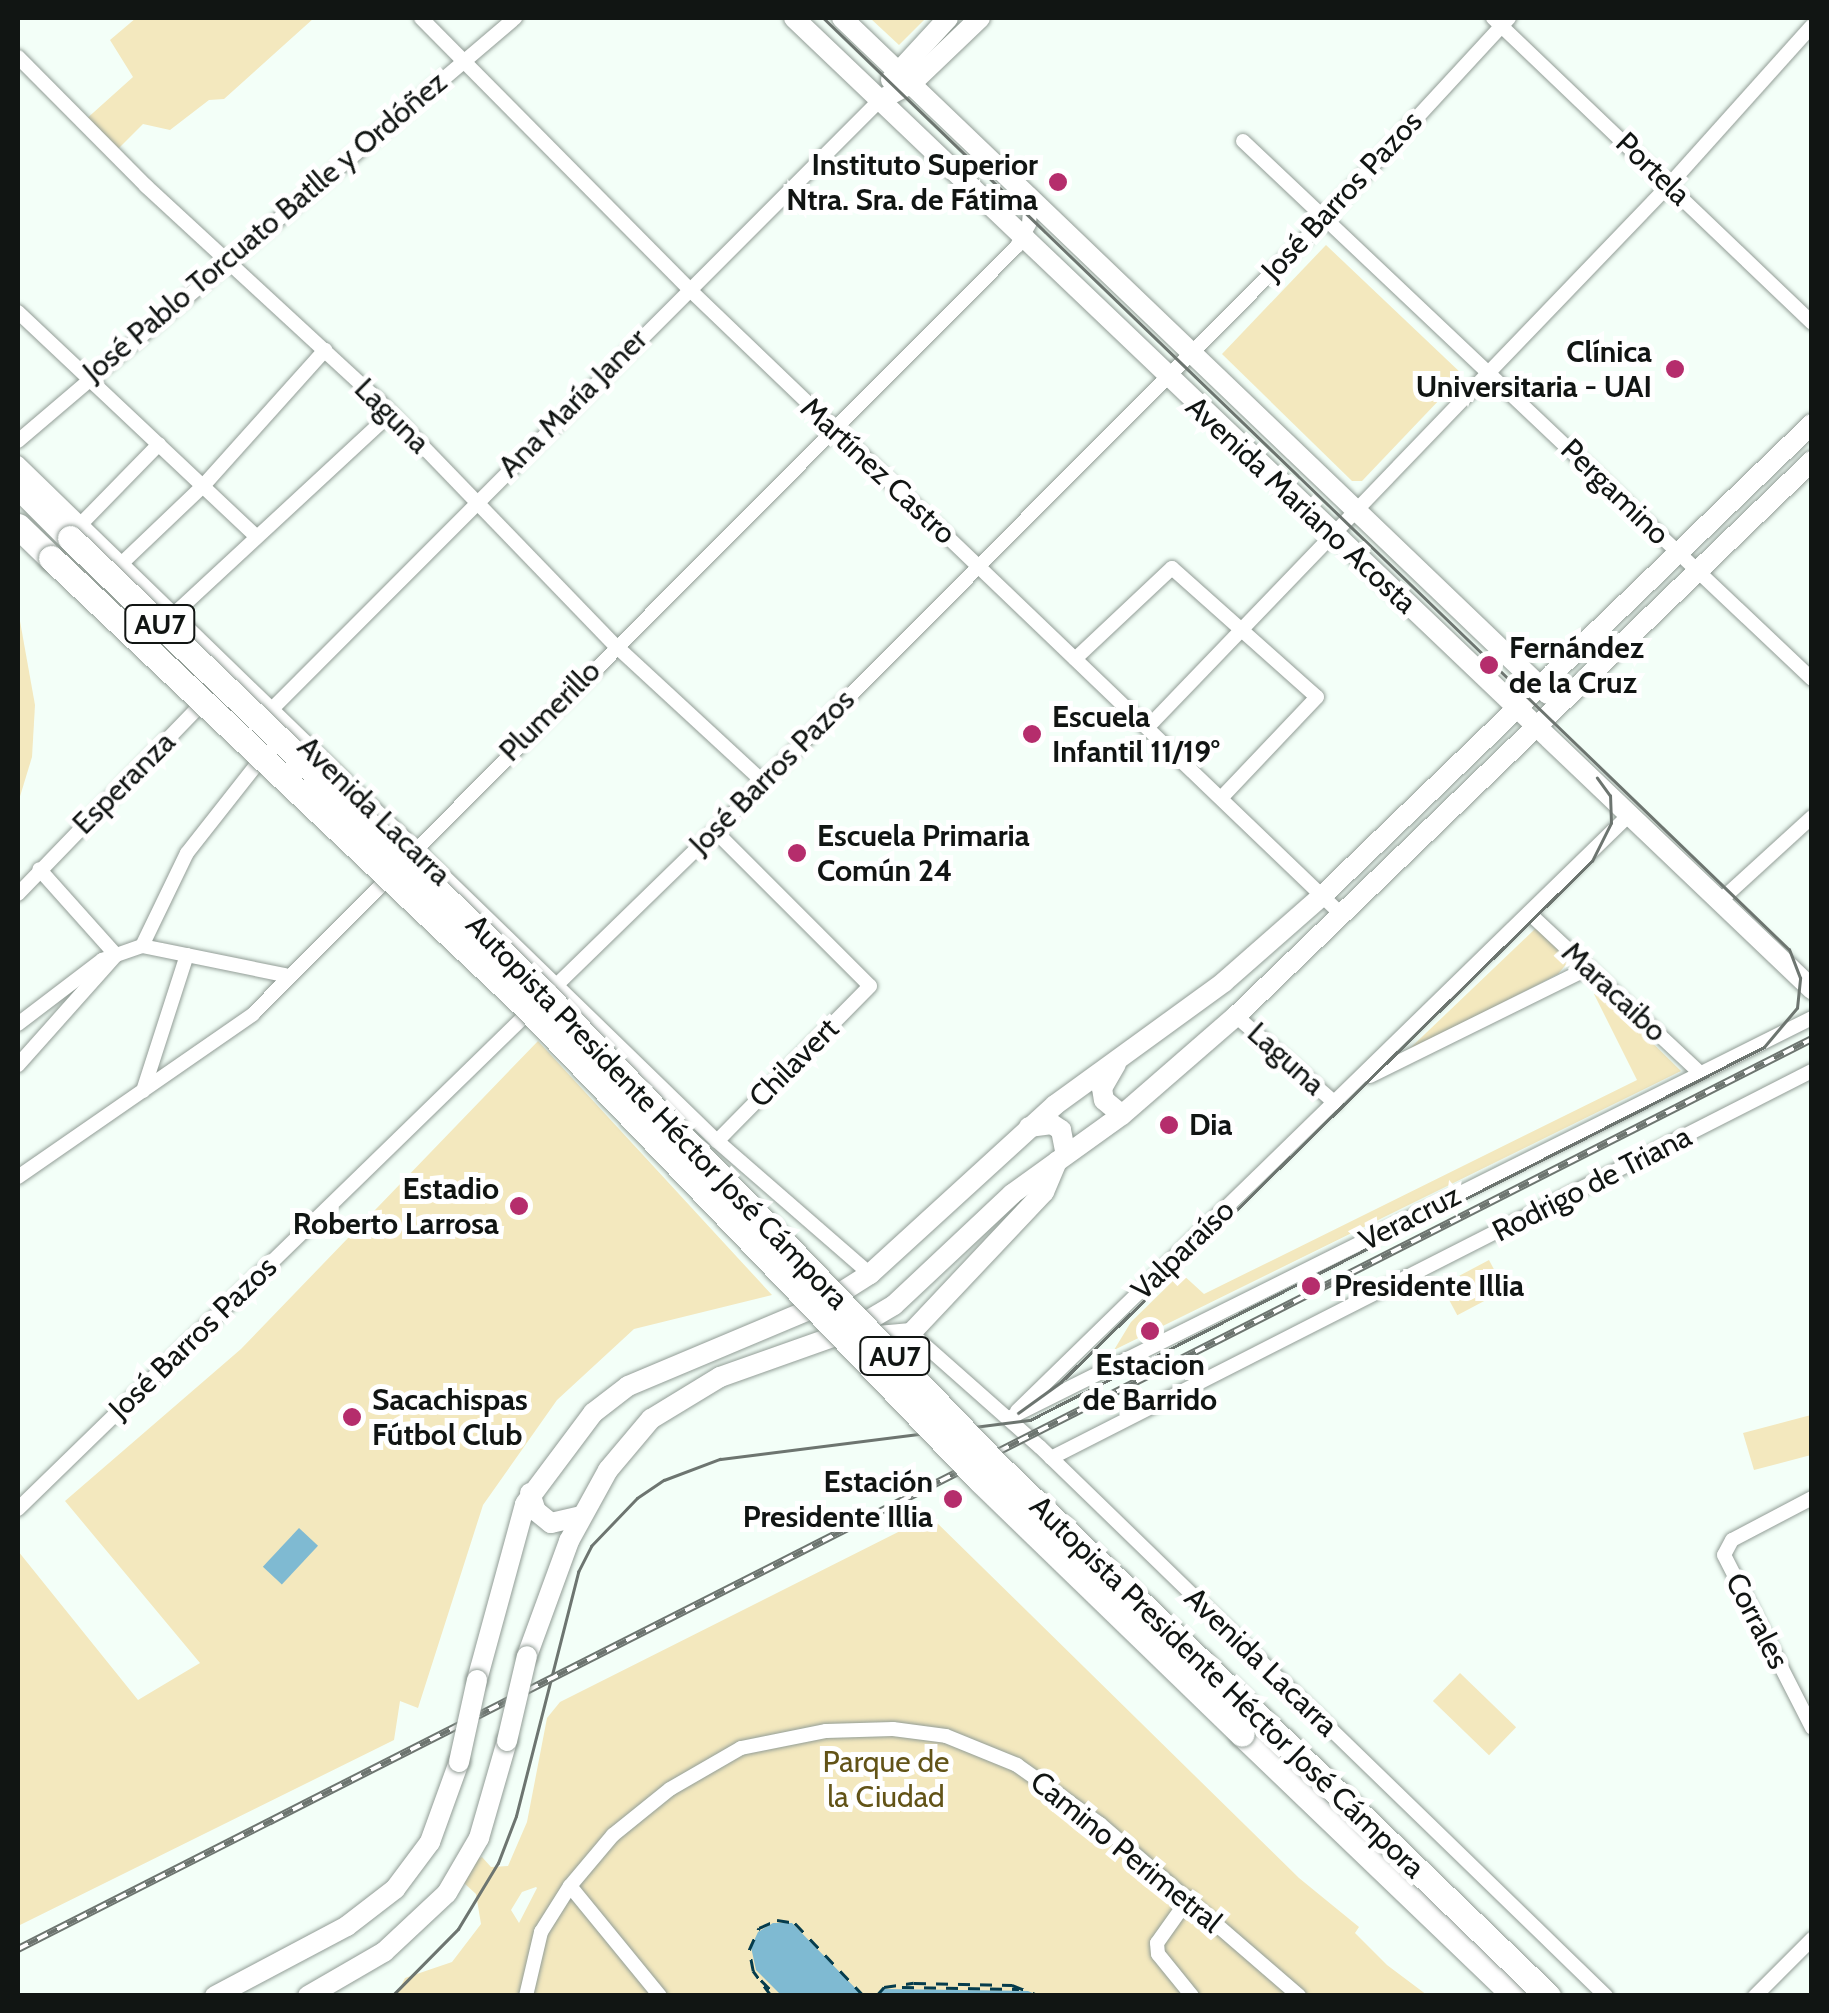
<!DOCTYPE html>
<html>
<head>
<meta charset="utf-8">
<style>
  body { margin:0 }
  #map { position:relative; width:1829px; height:2013px; overflow:hidden; background:#f3fff8; font-family:Cabin,sans-serif }
  div>[style] { position:absolute }
  [style*='--x'] { left:calc(var(--x)*1px); top:calc(var(--y)*1px); width:calc(var(--w)*1px); rotate:calc(var(--a)*1deg) }
  .green>* { inset:0; background:#f3e8be; transform-origin:0 0 }
  .water>* { inset:0; background:#7fbad2; transform-origin:0 0 }
  .ferry>* { height:2.5px; margin-top:-1.25px; transform-origin:0; background:repeating-linear-gradient(90deg,#053c4d 0 12px,transparent 0 22px) }
  .roads { filter:drop-shadow(0 0 2px #929d96) drop-shadow(0 0 2px #929d96) }
  .street>* { height:14px; margin:-7px; padding:0 7px; transform-origin:7px; border-radius:7px; background:#fff }
  .secondary>* { height:20px; margin:-10px; padding:0 10px; transform-origin:10px; border-radius:10px; background:#fff }
  .highway>* { height:25px; margin:-12.5px; padding:0 12.5px; transform-origin:12.5px; border-radius:12.5px; background:#fff }
  .tram>* { height:2.5px; margin:-1.25px; padding:0 1.25px; transform-origin:1.25px; border-radius:1.25px; background:#6d7570 }
  .rail>* { height:8px; margin-top:-4px; transform-origin:0; background:repeating-linear-gradient(90deg,#fff 0 11px,#6d7570 0 22px); box-sizing:border-box; border-block:2px solid #6d7570 }
  .bridges { filter:drop-shadow(0 0 2px #929d96) drop-shadow(0 0 2px #929d96) }
  .secondary-bridge>* { height:20px; margin:-10px; padding:0 10px; transform-origin:10px; border-radius:10px; background:#fff }
  .highway-bridge>* { height:25px; margin:-12.5px; padding:0 12.5px; transform-origin:12.5px; border-radius:12.5px; background:#fff }
  .dots>* { width:28px; height:28px; translate:-50% -50%; box-sizing:border-box; border:5px solid #fff; border-radius:50% }
  span { translate:-50% -50%; white-space:nowrap; text-align:center; line-height:1.15; -webkit-text-stroke:10px #fff; paint-order:stroke }
  .shield-label span { padding:2px 8px; background:#fff; border:2px solid; border-radius:8px; -webkit-text-stroke-width:0 }
  .shield-label { font-size:28px; color:#111513; font-weight:700 }
  .poi-label { font-size:30px; color:#111513; font-weight:700 }
  .right { translate:-100% -50%; text-align:right }
  .left { translate:0 -50%; text-align:left }
  .street-label { font-size:30px; color:#111513 }
  .park-label { font-size:30px; color:#625317 }
  .frame { position:absolute; inset:0; border:20px solid #111513; pointer-events:none }
</style>
</head>
<body>
<div id="map">
  <div class="green">
    <i style="clip-path:polygon(136px 18px,314px 18px,224px 99px,209px 100px,170px 130px,143px 124px,116px 151px,84px 121px,133px 77px,110px 40px)"></i>
    <i style="clip-path:polygon(870px 18px,926px 18px,899px 45px)"></i>
    <i style="clip-path:polygon(1326px 245px,1463px 375px,1362px 481px,1352px 481px,1222px 354px)"></i>
    <i style="clip-path:polygon(18px 610px,35px 705px,32px 757px,18px 803px)"></i>
    <i style="clip-path:polygon(1536px 928px,1569px 961px,1558px 974px,1404px 1054px)"></i>
    <i style="clip-path:polygon(1601px 992px,1681px 1071px,1114px 1350px,1131px 1322px,1181px 1273px,1204px 1294px,1637px 1080px,1594px 994px)"></i>
    <i style="clip-path:polygon(538px 1041px,772px 1295px,634px 1329px,557px 1400px,483px 1505px,418px 1708px,400px 1701px,394px 1740px,18px 1926px,18px 1551px,138px 1700px,200px 1663px,65px 1501px,241px 1349px)"></i>
    <i style="left:1489px;top:1260px;width:34px;height:54px;rotate:62deg"></i>
    <i style="clip-path:polygon(1811px 1415px,1811px 1455px,1754px 1470px,1743px 1433px)"></i>
    <i style="clip-path:polygon(evenodd,930px 1516px,1299px 1878px,1359px 1927px,1355px 1933px,1387px 1965px,1427px 1995px,396px 1996px,405px 1978px,452px 1962px,481px 1924px,476px 1894px,464px 1883px,471px 1862px,482px 1857px,491px 1867px,508px 1866px,527px 1822px,547px 1718px,560px 1702px,930px 1516px,536px 1887px,537px 1888px,519px 1923px,511px 1910px,522px 1892px,536px 1887px)"></i>
    <i style="left:1460px;top:1673px;width:78px;height:39px;rotate:44deg"></i>
  </div>
  <div class="water">
    <i style="left:299px;top:1528px;width:26px;height:53px;rotate:43deg"></i>
    <i style="clip-path:polygon(773px 1923px,792px 1923px,862px 1995px,781px 1995px,756px 1970px,751px 1947px,758px 1932px)"></i>
    <i style="clip-path:polygon(883px 1989px,1028px 1991px,1037px 1995px,879px 1995px)"></i>
  </div>
  <div class="ferry">
    <i style="--x:761;--y:1980;--w:23;--a:45"></i>
    <i style="--x:902;--y:1987;--w:117;--a:1"></i>
    <i style="--x:771;--y:1996;--w:31;--a:-126"></i>
    <i style="--x:753;--y:1971;--w:21;--a:-101"></i>
    <i style="--x:749;--y:1950;--w:24;--a:-66"></i>
    <i style="--x:759;--y:1928;--w:20;--a:-24"></i>
    <i style="--x:777;--y:1920;--w:18;--a:9"></i>
    <i style="--x:795;--y:1923;--w:100;--a:46.6"></i>
    <i style="--x:876;--y:1996;--w:12;--a:-48"></i>
    <i style="--x:884;--y:1987;--w:30;--a:-8"></i>
    <i style="--x:914;--y:1983;--w:98;--a:1.2"></i>
    <i style="--x:1012;--y:1985;--w:31;--a:21"></i>
  </div>
  <div class="roads">
    <div class="street">
      <i style="--x:421;--y:18;--w:381;--a:45.3"></i>
      <i style="--x:689;--y:289;--w:906;--a:43.79"></i>
      <i style="--x:1493;--y:18;--w:441;--a:43.7"></i>
      <i style="--x:18;--y:57;--w:182;--a:45.2"></i>
      <i style="--x:146;--y:186;--w:317;--a:42.7"></i>
      <i style="--x:379;--y:401;--w:341;--a:46"></i>
      <i style="--x:616;--y:646;--w:197;--a:42.7"></i>
      <i style="--x:1243;--y:141;--w:783;--a:43.4"></i>
      <i style="--x:18;--y:312;--w:328;--a:43.3"></i>
      <i style="--x:18;--y:441;--w:653;--a:-40.4"></i>
      <i style="--x:18;--y:463;--w:974;--a:44.13"></i>
      <i style="--x:717;--y:1141;--w:203;--a:41"></i>
      <i style="--x:80;--y:525;--w:113;--a:-45.7"></i>
      <i style="--x:120;--y:565;--w:115;--a:-43.6"></i>
      <i style="--x:203;--y:486;--w:183;--a:-48.1"></i>
      <i style="--x:172;--y:616;--w:296;--a:-42.8"></i>
      <i style="--x:1075;--y:659;--w:133;--a:-43.2"></i>
      <i style="--x:1172;--y:568;--w:194;--a:41.7"></i>
      <i style="--x:1317;--y:697;--w:138;--a:133.5"></i>
      <i style="--x:270;--y:711;--w:863;--a:-45.05"></i>
      <i style="--x:1148;--y:727;--w:753;--a:-46.13"></i>
      <i style="--x:1670;--y:184;--w:212;--a:-48.1"></i>
      <i style="--x:715;--y:831;--w:219;--a:45"></i>
      <i style="--x:870;--y:986;--w:218;--a:134.6"></i>
      <i style="--x:18;--y:894;--w:271;--a:-46"></i>
      <i style="--x:1721;--y:900;--w:123;--a:-42.4"></i>
      <i style="--x:1529;--y:913;--w:233;--a:43.1"></i>
      <i style="--x:142;--y:946;--w:146;--a:11.5"></i>
      <i style="--x:1236;--y:1016;--w:132;--a:41.3"></i>
      <i style="--x:18;--y:1024;--w:106;--a:-37.3"></i>
      <i style="--x:102;--y:960;--w:42;--a:-19.3"></i>
      <i style="--x:142;--y:946;--w:103;--a:-64.2"></i>
      <i style="--x:187;--y:853;--w:126;--a:-51.8"></i>
      <i style="--x:18;--y:1065;--w:147;--a:-48.3"></i>
      <i style="--x:116;--y:955;--w:115;--a:-131.8"></i>
      <i style="--x:1370;--y:1076;--w:244;--a:-26.3"></i>
      <i style="--x:143;--y:1091;--w:143;--a:-72.1"></i>
      <i style="--x:18;--y:1177;--w:286;--a:-34.7"></i>
      <i style="--x:253;--y:1014;--w:1083;--a:-45.15"></i>
      <i style="--x:1017;--y:246;--w:25;--a:-61"></i>
      <i style="--x:1029;--y:224;--w:26;--a:-86"></i>
      <i style="--x:911;--y:1333;--w:172;--a:41.5"></i>
      <i style="--x:1040;--y:1447;--w:789;--a:44.13"></i>
      <i style="--x:1017;--y:1411;--w:854;--a:-44.24"></i>
      <i style="--x:1009;--y:1418;--w:897;--a:-26.48"></i>
      <i style="--x:1051;--y:1458;--w:854;--a:-26.96"></i>
      <i style="--x:1812;--y:1498;--w:90;--a:152.3"></i>
      <i style="--x:1732;--y:1540;--w:17;--a:118"></i>
      <i style="--x:1724;--y:1555;--w:194;--a:63"></i>
      <i style="--x:18;--y:1509;--w:972;--a:-44.21"></i>
      <i style="--x:715;--y:831;--w:836;--a:-45.1"></i>
      <i style="--x:1305;--y:239;--w:301;--a:-47.3"></i>
      <i style="--x:570;--y:1886;--w:142;--a:50.7"></i>
      <i style="--x:1189;--y:1898;--w:55;--a:125.4"></i>
      <i style="--x:1157;--y:1943;--w:11;--a:85"></i>
      <i style="--x:1158;--y:1954;--w:54;--a:51"></i>
      <i style="--x:526;--y:1996;--w:66;--a:-76.8"></i>
      <i style="--x:541;--y:1932;--w:54;--a:-57.8"></i>
      <i style="--x:570;--y:1886;--w:67;--a:-49.9"></i>
      <i style="--x:613;--y:1835;--w:73;--a:-38.9"></i>
      <i style="--x:670;--y:1789;--w:82;--a:-30"></i>
      <i style="--x:741;--y:1748;--w:87;--a:-11.3"></i>
      <i style="--x:826;--y:1731;--w:67;--a:-1.7"></i>
      <i style="--x:893;--y:1729;--w:53;--a:7.5"></i>
      <i style="--x:946;--y:1736;--w:77;--a:22.2"></i>
      <i style="--x:1017;--y:1765;--w:102;--a:35.4"></i>
      <i style="--x:1100;--y:1824;--w:263;--a:40.8"></i>
      <i style="--x:1755;--y:1996;--w:81;--a:-45"></i>
    </div>
    <div class="secondary">
      <i style="--x:794;--y:18;--w:1407;--a:43.65"></i>
      <i style="--x:842;--y:18;--w:977;--a:43.76"></i>
      <i style="--x:891;--y:80;--w:84;--a:-47.4"></i>
      <i style="--x:880;--y:100;--w:36;--a:-28"></i>
      <i style="--x:912;--y:83;--w:94;--a:-43.7"></i>
      <i style="--x:1116;--y:1064;--w:28;--a:120"></i>
      <i style="--x:1102;--y:1088;--w:12;--a:81"></i>
      <i style="--x:1104;--y:1100;--w:23;--a:40"></i>
      <i style="--x:1029;--y:1127;--w:23;--a:-7"></i>
      <i style="--x:1052;--y:1124;--w:11;--a:34"></i>
      <i style="--x:1061;--y:1130;--w:25;--a:79"></i>
      <i style="--x:868;--y:1337;--w:43;--a:-5.3"></i>
      <i style="--x:911;--y:1333;--w:194;--a:-46.7"></i>
      <i style="--x:1044;--y:1192;--w:33;--a:-67"></i>
      <i style="--x:530;--y:1493;--w:19;--a:72"></i>
      <i style="--x:536;--y:1511;--w:19;--a:39"></i>
      <i style="--x:551;--y:1523;--w:32;--a:-13"></i>
      <i style="--x:527;--y:1656;--w:122;--a:-69.9"></i>
      <i style="--x:569;--y:1541;--w:81;--a:-61.2"></i>
      <i style="--x:608;--y:1470;--w:67;--a:-49.9"></i>
      <i style="--x:651;--y:1419;--w:81;--a:-31.3"></i>
      <i style="--x:720;--y:1377;--w:138;--a:-19.5"></i>
      <i style="--x:850;--y:1331;--w:51;--a:-30.6"></i>
      <i style="--x:894;--y:1305;--w:162;--a:-43.2"></i>
      <i style="--x:1012;--y:1194;--w:135;--a:-35.7"></i>
      <i style="--x:1122;--y:1115;--w:151;--a:-41"></i>
      <i style="--x:1236;--y:1016;--w:800;--a:-43.94"></i>
      <i style="--x:477;--y:1680;--w:182;--a:-74.7"></i>
      <i style="--x:525;--y:1504;--w:114;--a:-53.2"></i>
      <i style="--x:593;--y:1413;--w:44;--a:-37.6"></i>
      <i style="--x:628;--y:1386;--w:209;--a:-22.8"></i>
      <i style="--x:821;--y:1305;--w:58;--a:-32.3"></i>
      <i style="--x:870;--y:1274;--w:251;--a:-42.4"></i>
      <i style="--x:1055;--y:1105;--w:209;--a:-36"></i>
      <i style="--x:1224;--y:982;--w:132;--a:-41.3"></i>
      <i style="--x:1323;--y:895;--w:679;--a:-43.93"></i>
      <i style="--x:215;--y:1996;--w:149;--a:-27.9"></i>
      <i style="--x:347;--y:1926;--w:61;--a:-37.6"></i>
      <i style="--x:395;--y:1889;--w:59;--a:-53.3"></i>
      <i style="--x:430;--y:1842;--w:85;--a:-70.1"></i>
      <i style="--x:308;--y:1996;--w:88;--a:-30.1"></i>
      <i style="--x:384;--y:1952;--w:86;--a:-43.1"></i>
      <i style="--x:447;--y:1893;--w:64;--a:-59.8"></i>
      <i style="--x:479;--y:1838;--w:101;--a:-73.9"></i>
    </div>
    <div class="highway">
      <i style="--x:18;--y:486;--w:74;--a:45"></i>
      <i style="--x:18;--y:526;--w:46;--a:44.1"></i>
      <i style="--x:1242;--y:1734;--w:378;--a:43.8"></i>
    </div>
  </div>
  <div class="tram">
    <i style="--x:1018;--y:1413;--w:53;--a:-35.8"></i>
    <i style="--x:1061;--y:1382;--w:744;--a:-44.46"></i>
    <i style="--x:1592;--y:861;--w:42;--a:-63.4"></i>
    <i style="--x:1611;--y:823;--w:27;--a:-92"></i>
    <i style="--x:1610;--y:796;--w:22;--a:-126"></i>
    <i style="--x:392;--y:1996;--w:94;--a:-45.4"></i>
    <i style="--x:458;--y:1929;--w:77;--a:-58.8"></i>
    <i style="--x:498;--y:1863;--w:50;--a:-69"></i>
    <i style="--x:516;--y:1816;--w:252;--a:-75.7"></i>
    <i style="--x:578;--y:1572;--w:29;--a:-63"></i>
    <i style="--x:591;--y:1546;--w:66;--a:-46.2"></i>
    <i style="--x:637;--y:1498;--w:32;--a:-34"></i>
    <i style="--x:664;--y:1480;--w:60;--a:-20.6"></i>
    <i style="--x:720;--y:1459;--w:312;--a:-7.2"></i>
    <i style="--x:1030;--y:1420;--w:823;--a:-26.94"></i>
    <i style="--x:1764;--y:1047;--w:51;--a:-49.8"></i>
    <i style="--x:1797;--y:1008;--w:30;--a:-84"></i>
    <i style="--x:1800;--y:978;--w:30;--a:-111"></i>
    <i style="--x:1789;--y:950;--w:1342;--a:-136.03"></i>
  </div>
  <div class="rail">
    <i style="--x:18;--y:1949;--w:2012;--a:-26.9"></i>
  </div>
  <div class="bridges">
    <div class="secondary-bridge">
      <i style="--x:507;--y:1741;--w:87;--a:-76.8"></i>
      <i style="--x:459;--y:1762;--w:84;--a:-77.6"></i>
    </div>
    <div class="highway-bridge">
      <i style="--x:70;--y:538;--w:651;--a:43.82"></i>
      <i style="--x:540;--y:989;--w:657;--a:46.17"></i>
      <i style="--x:995;--y:1463;--w:768;--a:43.94"></i>
      <i style="--x:51;--y:558;--w:654;--a:43.39"></i>
      <i style="--x:526;--y:1007;--w:657;--a:46.17"></i>
      <i style="--x:981;--y:1481;--w:363;--a:44.1"></i>
    </div>
  </div>
  <div class="dots">
    <i style="left:1058px;top:182px;background:#b52d6c"></i>
    <i style="left:1675px;top:369px;background:#b52d6c"></i>
    <i style="left:1489px;top:665px;background:#b52d6c"></i>
    <i style="left:1032px;top:734px;background:#b52d6c"></i>
    <i style="left:797px;top:853px;background:#b52d6c"></i>
    <i style="left:1169px;top:1125px;background:#b52d6c"></i>
    <i style="left:519px;top:1206px;background:#b52d6c"></i>
    <i style="left:1311px;top:1286px;background:#b52d6c"></i>
    <i style="left:1150px;top:1331px;background:#b52d6c"></i>
    <i style="left:352px;top:1417px;background:#b52d6c"></i>
    <i style="left:953px;top:1499px;background:#b52d6c"></i>
  </div>
  <div class="shield-label">
    <span style="left:160px;top:624px">AU7</span>
    <span style="left:895px;top:1356px">AU7</span>
  </div>
  <div class="poi-label">
    <span class="right" style="left:1038px;top:182px">Instituto Superior<br>Ntra. Sra. de Fátima</span>
    <span class="right" style="left:1652px;top:369px">Clínica<br>Universitaria - UAI</span>
    <span class="left" style="left:1509px;top:665px">Fernández<br>de la Cruz</span>
    <span class="left" style="left:1052px;top:734px">Escuela<br>Infantil 11/19°</span>
    <span class="left" style="left:817px;top:853px">Escuela Primaria<br>Común 24</span>
    <span class="left" style="left:1189px;top:1125px">Dia</span>
    <span class="right" style="left:499px;top:1206px">Estadio<br>Roberto Larrosa</span>
    <span class="left" style="left:1334px;top:1286px">Presidente Illia</span>
    <span style="left:1150px;top:1382px">Estacion<br>de Barrido</span>
    <span class="left" style="left:372px;top:1417px">Sacachispas<br>Fútbol Club</span>
    <span class="right" style="left:933px;top:1499px">Estación<br>Presidente Illia</span>
  </div>
  <div class="street-label">
    <span style="left:1653px;top:169px;rotate:44deg">Portela</span>
    <span style="left:1342px;top:196px;rotate:-47deg">José Barros Pazos</span>
    <span style="left:265px;top:227px;rotate:-40deg">José Pablo Torcuato Batlle y Ordóñez</span>
    <span style="left:573px;top:403px;rotate:-45deg">Ana María Janer</span>
    <span style="left:392px;top:416px;rotate:45deg">Laguna</span>
    <span style="left:878px;top:471px;rotate:43deg">Martínez Castro</span>
    <span style="left:1615px;top:492px;rotate:44deg">Pergamino</span>
    <span style="left:1301px;top:505px;rotate:43deg">Avenida Mariano Acosta</span>
    <span style="left:550px;top:711px;rotate:-45deg">Plumerillo</span>
    <span style="left:772px;top:772px;rotate:-45deg">José Barros Pazos</span>
    <span style="left:124px;top:783px;rotate:-45deg">Esperanza</span>
    <span style="left:374px;top:811px;rotate:44deg">Avenida Lacarra</span>
    <span style="left:1614px;top:992px;rotate:43deg">Maracaibo</span>
    <span style="left:1286px;top:1059px;rotate:42deg">Laguna</span>
    <span style="left:794px;top:1063px;rotate:-45deg">Chilavert</span>
    <span style="left:657px;top:1112px;rotate:46deg">Autopista Presidente Héctor José Cámpora</span>
    <span style="left:1592px;top:1184px;rotate:-27deg">Rodrigo de Triana</span>
    <span style="left:1410px;top:1218px;rotate:-27deg">Veracruz</span>
    <span style="left:1183px;top:1250px;rotate:-44deg">Valparaíso</span>
    <span style="left:193px;top:1338px;rotate:-44deg">José Barros Pazos</span>
    <span style="left:1757px;top:1621px;rotate:63deg">Corrales</span>
    <span style="left:1261px;top:1662px;rotate:44deg">Avenida Lacarra</span>
    <span style="left:1227px;top:1687px;rotate:44deg">Autopista Presidente Héctor José Cámpora</span>
    <span style="left:1126px;top:1852px;rotate:39deg">Camino Perimetral</span>
  </div>
  <div class="park-label">
    <span style="left:886px;top:1779px">Parque de<br>la Ciudad</span>
  </div>
  <div class="frame"></div>
</div>
</body>
</html>
